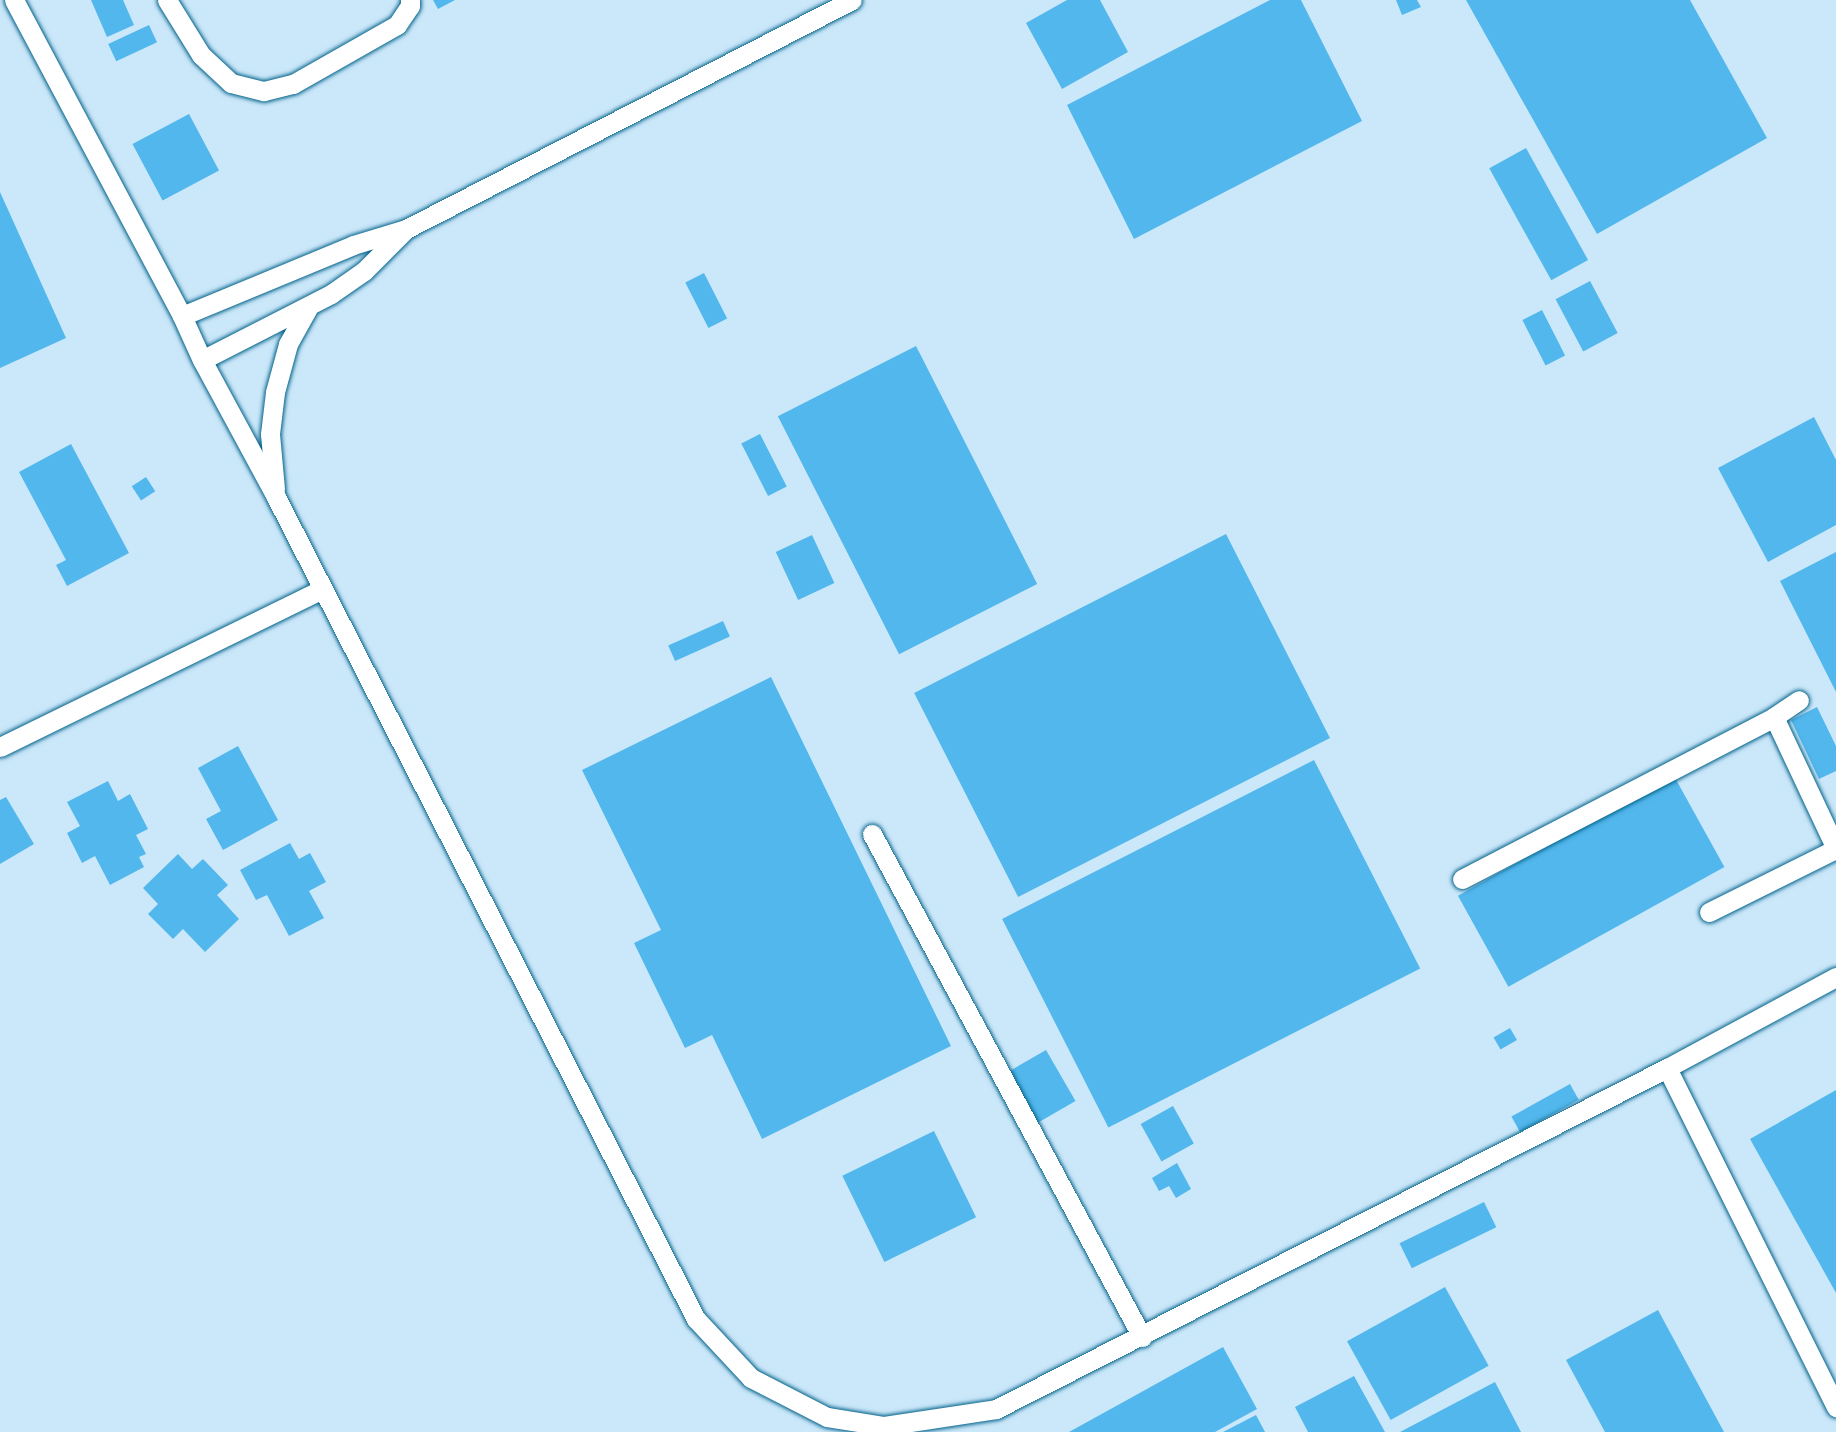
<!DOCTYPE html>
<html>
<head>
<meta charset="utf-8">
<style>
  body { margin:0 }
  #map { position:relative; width:1836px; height:1432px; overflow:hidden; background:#cbe8fa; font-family:Inter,sans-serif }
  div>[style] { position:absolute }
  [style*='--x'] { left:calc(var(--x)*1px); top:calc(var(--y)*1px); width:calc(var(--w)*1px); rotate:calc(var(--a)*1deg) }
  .building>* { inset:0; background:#52b7ec; transform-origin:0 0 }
  .roads { filter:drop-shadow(0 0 2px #02628a) drop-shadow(0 0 2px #02628a) }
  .lane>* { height:19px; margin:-9.5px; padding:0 9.5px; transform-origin:9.5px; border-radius:9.5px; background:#fff }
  span { translate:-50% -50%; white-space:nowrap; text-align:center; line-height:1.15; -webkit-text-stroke:5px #fff; paint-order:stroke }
</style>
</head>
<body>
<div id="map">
  <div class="building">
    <i style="clip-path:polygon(91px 0,123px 0,134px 25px,107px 37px)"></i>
    <i style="clip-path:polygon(433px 0,455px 0,438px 9px)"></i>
    <i style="clip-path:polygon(1067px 0,1100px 0,1128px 52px,1062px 89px,1026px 23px)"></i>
    <i style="clip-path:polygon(1270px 0,1301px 0,1362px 121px,1134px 239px,1067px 105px)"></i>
    <i style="clip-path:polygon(1396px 0,1417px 0,1421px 7px,1402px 15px)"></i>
    <i style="clip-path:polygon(1466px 0,1690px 0,1767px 138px,1597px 234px)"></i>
    <i style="left:149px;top:25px;width:19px;height:45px;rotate:65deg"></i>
    <i style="left:189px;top:114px;width:64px;height:64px;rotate:62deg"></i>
    <i style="left:1526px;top:148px;width:128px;height:42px;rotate:61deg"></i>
    <i style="clip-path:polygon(0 192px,66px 338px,0 368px)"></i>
    <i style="left:704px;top:273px;width:51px;height:21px;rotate:63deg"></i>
    <i style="left:1590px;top:281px;width:59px;height:39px;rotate:62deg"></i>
    <i style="left:1542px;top:310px;width:51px;height:22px;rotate:63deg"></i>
    <i style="left:916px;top:346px;width:267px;height:155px;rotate:63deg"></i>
    <i style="clip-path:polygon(1814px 417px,1836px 460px,1836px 525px,1768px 562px,1718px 468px)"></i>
    <i style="left:760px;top:434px;width:59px;height:21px;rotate:63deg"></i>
    <i style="clip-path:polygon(71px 444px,129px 553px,67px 586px,56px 565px,66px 560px,19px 472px)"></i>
    <i style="left:146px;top:477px;width:17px;height:17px;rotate:57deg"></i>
    <i style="left:1226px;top:534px;width:229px;height:350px;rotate:63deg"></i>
    <i style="left:812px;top:535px;width:53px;height:40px;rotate:65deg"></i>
    <i style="clip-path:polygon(1836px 552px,1836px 692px,1780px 581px)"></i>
    <i style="left:723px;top:621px;width:17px;height:60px;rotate:66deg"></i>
    <i style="clip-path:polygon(771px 677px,951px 1046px,762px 1139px,712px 1035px,685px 1048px,634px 943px,661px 930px,582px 770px)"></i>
    <i style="clip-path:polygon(1817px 707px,1836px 746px,1836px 771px,1819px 779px,1791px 720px)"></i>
    <i style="clip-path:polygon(238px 746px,278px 820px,223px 850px,206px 819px,221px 811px,198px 768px)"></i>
    <i style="left:1314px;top:760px;width:234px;height:350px;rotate:63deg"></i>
    <i style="left:1674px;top:776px;width:104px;height:247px;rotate:61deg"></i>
    <i style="clip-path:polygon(108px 781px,118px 801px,130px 794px,148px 829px,136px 835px,146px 854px,139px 857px,144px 867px,110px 885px,95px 856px,82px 863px,67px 833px,80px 826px,67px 802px)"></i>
    <i style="clip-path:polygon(6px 797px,34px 844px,0 864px,0 800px)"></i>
    <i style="clip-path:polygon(290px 843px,299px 859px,310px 853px,326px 882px,309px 891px,324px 918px,289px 936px,267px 895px,256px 900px,240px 870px)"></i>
    <i style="clip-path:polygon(178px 854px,192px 869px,203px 859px,228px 885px,217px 895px,239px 919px,205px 952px,183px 929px,173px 939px,148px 914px,158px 904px,143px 888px)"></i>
    <i style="left:1510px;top:1028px;width:14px;height:19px;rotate:60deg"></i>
    <i style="left:1046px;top:1050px;width:59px;height:45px;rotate:60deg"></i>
    <i style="left:1570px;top:1084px;width:18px;height:67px;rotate:61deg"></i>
    <i style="clip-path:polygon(1836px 1090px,1836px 1293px,1750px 1139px)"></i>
    <i style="left:1173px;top:1106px;width:43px;height:37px;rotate:61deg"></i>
    <i style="left:934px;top:1131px;width:96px;height:102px;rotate:64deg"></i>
    <i style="clip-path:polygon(1177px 1163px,1191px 1189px,1176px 1198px,1169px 1186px,1159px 1191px,1152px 1178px)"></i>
    <i style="left:1484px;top:1202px;width:28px;height:94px;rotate:64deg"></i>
    <i style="left:1445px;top:1287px;width:90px;height:112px;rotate:61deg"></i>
    <i style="clip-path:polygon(1658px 1310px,1724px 1432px,1605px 1432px,1566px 1360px)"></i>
    <i style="clip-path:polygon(1223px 1347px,1257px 1409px,1215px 1432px,1069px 1432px)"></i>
    <i style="clip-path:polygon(1354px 1376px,1385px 1432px,1308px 1432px,1295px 1407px)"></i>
    <i style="clip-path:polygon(1495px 1382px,1521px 1432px,1400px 1432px)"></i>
    <i style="clip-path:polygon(1256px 1415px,1265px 1432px,1223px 1432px)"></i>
  </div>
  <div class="roads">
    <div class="lane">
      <i style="--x:14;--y:0;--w:358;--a:62"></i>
      <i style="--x:182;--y:316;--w:48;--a:65.6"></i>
      <i style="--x:202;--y:360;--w:156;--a:61.6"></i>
      <i style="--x:276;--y:497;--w:923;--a:62.94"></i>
      <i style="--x:696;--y:1319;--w:81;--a:47"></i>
      <i style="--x:751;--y:1378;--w:85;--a:27.2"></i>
      <i style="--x:827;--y:1417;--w:58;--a:9"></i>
      <i style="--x:884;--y:1426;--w:113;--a:-8.6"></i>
      <i style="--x:996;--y:1409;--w:753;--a:-26.94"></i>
      <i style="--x:1667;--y:1068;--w:192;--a:-28.3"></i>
      <i style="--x:167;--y:0;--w:65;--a:58.3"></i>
      <i style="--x:201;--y:55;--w:41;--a:43"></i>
      <i style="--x:231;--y:83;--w:34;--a:14"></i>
      <i style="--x:264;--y:91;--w:30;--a:-14"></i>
      <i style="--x:293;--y:84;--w:120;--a:-29.6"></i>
      <i style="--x:397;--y:25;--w:23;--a:-56"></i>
      <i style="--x:410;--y:6;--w:6;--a:-90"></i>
      <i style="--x:182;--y:316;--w:185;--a:-22.5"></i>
      <i style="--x:353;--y:245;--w:55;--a:-16.8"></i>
      <i style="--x:406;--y:229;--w:501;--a:-27.18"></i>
      <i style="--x:202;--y:360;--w:145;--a:-27.1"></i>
      <i style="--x:331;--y:294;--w:40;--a:-34.9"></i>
      <i style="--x:364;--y:271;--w:58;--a:-45"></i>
      <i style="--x:275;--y:489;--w:55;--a:-95.2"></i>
      <i style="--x:270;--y:434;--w:42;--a:-83.2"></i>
      <i style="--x:275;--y:392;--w:50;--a:-74.8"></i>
      <i style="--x:288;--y:344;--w:41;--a:-60.9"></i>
      <i style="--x:1774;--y:717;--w:146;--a:64.8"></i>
      <i style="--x:0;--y:747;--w:357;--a:-26.1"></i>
      <i style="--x:872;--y:834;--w:571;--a:61.77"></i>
      <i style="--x:1462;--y:879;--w:352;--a:-27.4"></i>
      <i style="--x:1774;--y:717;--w:30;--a:-34"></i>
      <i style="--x:1709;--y:912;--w:142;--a:-26.4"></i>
      <i style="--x:1667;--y:1068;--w:379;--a:63.5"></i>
    </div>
  </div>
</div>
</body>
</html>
